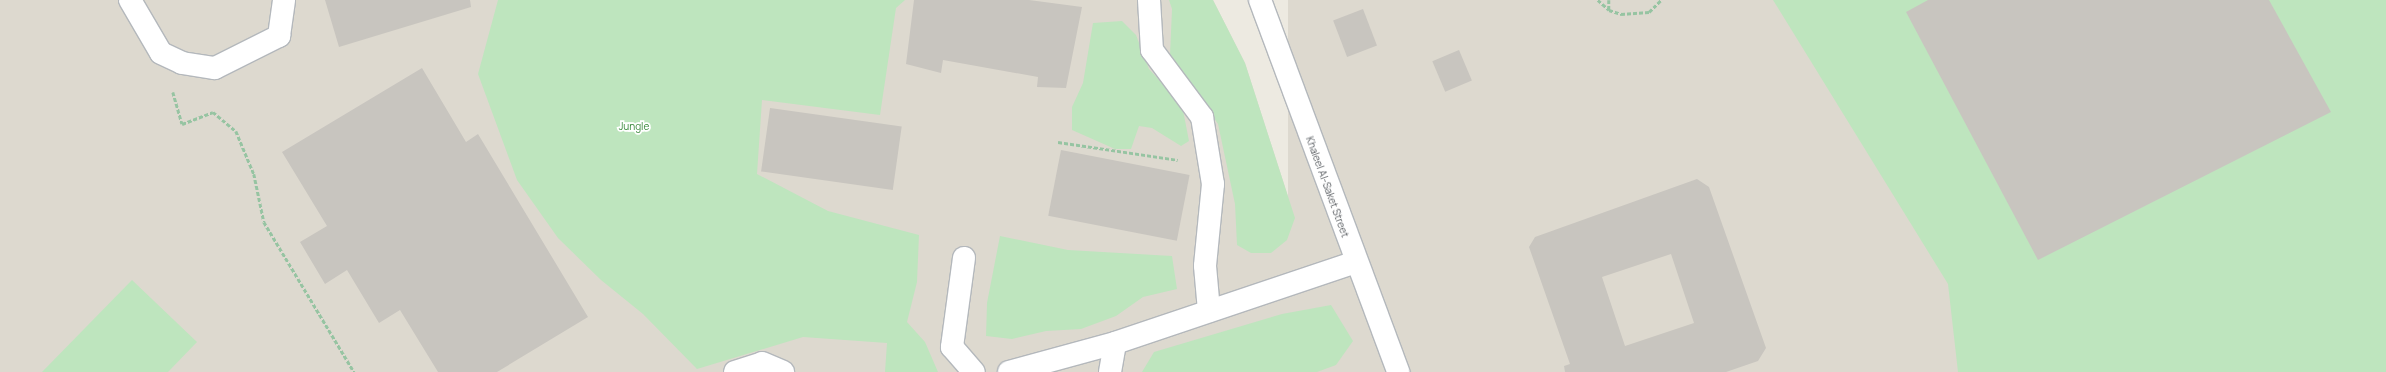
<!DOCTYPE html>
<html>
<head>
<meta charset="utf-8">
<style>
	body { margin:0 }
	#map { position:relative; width:2386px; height:372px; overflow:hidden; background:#edeae1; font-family:Manrope,sans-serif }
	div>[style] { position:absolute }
	.education>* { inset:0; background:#ddd9cf; transform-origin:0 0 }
	.green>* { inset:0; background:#bee5be }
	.building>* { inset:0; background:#c8c5bf; transform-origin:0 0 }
	.path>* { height:2.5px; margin-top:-1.25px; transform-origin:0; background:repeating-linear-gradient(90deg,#96c4a2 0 4px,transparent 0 6px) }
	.roads { filter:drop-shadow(1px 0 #b4b8bc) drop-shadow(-1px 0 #b4b8bc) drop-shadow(0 1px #b4b8bc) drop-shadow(0 -1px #b4b8bc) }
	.minor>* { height:22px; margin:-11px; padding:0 11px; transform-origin:11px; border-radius:11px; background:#fff }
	span { translate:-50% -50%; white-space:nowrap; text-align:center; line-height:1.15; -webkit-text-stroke:3.5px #fff; paint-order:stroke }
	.park-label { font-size:10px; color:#358637 }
	.street-label { font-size:10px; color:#5a5e62 }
</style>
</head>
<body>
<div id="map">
	<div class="education">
		<div style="clip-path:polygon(0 0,1213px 0,1245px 63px,1295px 218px,1353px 341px,1317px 372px,0 372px)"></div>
		<div style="left:1288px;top:0;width:1098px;height:398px"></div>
	</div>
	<div class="green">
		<div style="clip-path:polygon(498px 0,905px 0,896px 8px,880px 115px,762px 100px,757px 174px,828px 211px,919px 235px,917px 282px,907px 322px,925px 342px,938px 372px,885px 372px,887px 343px,803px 337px,697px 369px,643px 314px,601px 280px,558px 238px,517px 180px,478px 74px)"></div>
		<div style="clip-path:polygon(1169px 0,1213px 0,1245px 63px,1295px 218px,1287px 240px,1271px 253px,1251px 253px,1237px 245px,1235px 204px,1218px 124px,1170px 55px,1172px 9px)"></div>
		<div style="clip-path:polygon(1773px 0,2386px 0,2386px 372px,1958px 372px,1948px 284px)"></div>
		<div style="clip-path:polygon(1122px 21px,1136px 35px,1149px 69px,1182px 105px,1189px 141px,1181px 146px,1152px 128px,1139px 126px,1131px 149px,1115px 149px,1072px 130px,1072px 107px,1083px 83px,1093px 23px)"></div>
		<div style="clip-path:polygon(1000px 236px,1068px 250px,1172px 256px,1177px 289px,1143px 297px,1116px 316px,1081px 329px,1046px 331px,1012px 339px,986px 336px,987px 303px)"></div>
		<div style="clip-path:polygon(132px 280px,197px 342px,168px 372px,42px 372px)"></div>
		<div style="clip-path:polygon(1331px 305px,1353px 341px,1336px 365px,1317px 372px,1142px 372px,1154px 352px,1282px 314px)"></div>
	</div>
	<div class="building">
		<div style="clip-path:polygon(325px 0,470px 0,471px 7px,339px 47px)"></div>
		<div style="clip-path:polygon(914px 0,1029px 0,1082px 7px,1066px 88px,1037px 87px,1038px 77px,943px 60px,941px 73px,906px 64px)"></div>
		<div style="clip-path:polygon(1928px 0,2269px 0,2331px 112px,2038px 260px,1906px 12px)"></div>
		<div style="left:1363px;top:9px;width:39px;height:32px;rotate:69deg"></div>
		<div style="left:1459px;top:50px;width:33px;height:29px;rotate:67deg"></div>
		<div style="clip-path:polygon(422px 68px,466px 142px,478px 134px,588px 317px,497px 372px,438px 372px,400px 310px,379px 323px,347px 270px,325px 284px,300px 242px,327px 226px,282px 152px)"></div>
		<div style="left:770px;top:108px;width:133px;height:64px;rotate:8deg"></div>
		<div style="left:1061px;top:150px;width:131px;height:67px;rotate:11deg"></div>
		<div style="clip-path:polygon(evenodd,1697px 179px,1709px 187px,1766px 348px,1758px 361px,1726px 372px,1565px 372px,1564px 366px,1570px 364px,1529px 247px,1535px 237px,1697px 179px,1671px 254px,1694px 323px,1625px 346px,1602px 277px,1671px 254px)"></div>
	</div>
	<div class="path">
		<div style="left:1598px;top:0;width:15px;rotate:42deg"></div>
		<div style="left:1609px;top:10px;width:13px;rotate:18deg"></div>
		<div style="left:1621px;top:14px;width:28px;rotate:-4deg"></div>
		<div style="left:1649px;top:12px;width:17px;rotate:-45deg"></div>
		<div style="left:1609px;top:0;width:10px;rotate:90deg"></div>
		<div style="left:173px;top:92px;width:33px;rotate:74deg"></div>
		<div style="left:182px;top:124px;width:33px;rotate:-21deg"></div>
		<div style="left:213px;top:112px;width:30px;rotate:40deg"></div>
		<div style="left:236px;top:131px;width:47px;rotate:67.3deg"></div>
		<div style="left:254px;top:174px;width:49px;rotate:78.2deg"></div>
		<div style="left:264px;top:222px;width:175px;rotate:59deg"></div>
		<div style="left:1058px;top:142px;width:121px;rotate:8.5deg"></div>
	</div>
	<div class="roads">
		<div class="minor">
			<div style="left:130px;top:0;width:61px;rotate:59.7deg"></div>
			<div style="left:161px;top:53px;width:23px;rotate:25deg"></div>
			<div style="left:182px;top:63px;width:33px;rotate:9deg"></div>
			<div style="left:215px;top:68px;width:72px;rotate:-26.6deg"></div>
			<div style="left:279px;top:36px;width:36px;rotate:-82deg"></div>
			<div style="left:1149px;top:0;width:50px;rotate:86.6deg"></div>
			<div style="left:1152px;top:50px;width:84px;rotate:53.3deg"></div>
			<div style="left:1202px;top:117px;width:68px;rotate:80.7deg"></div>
			<div style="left:1213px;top:184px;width:82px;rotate:95.6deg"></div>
			<div style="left:1205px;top:266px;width:45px;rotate:84.9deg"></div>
			<div style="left:1260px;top:0;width:397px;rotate:69.6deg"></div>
			<div style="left:964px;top:258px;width:90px;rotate:97.7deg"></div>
			<div style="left:952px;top:347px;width:33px;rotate:49deg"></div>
			<div style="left:735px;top:372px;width:28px;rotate:-18deg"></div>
			<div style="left:762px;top:363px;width:23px;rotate:23deg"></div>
			<div style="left:1009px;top:372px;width:110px;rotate:-15.3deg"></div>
			<div style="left:1115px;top:343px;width:253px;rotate:-18.6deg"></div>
			<div style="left:1110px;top:372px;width:29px;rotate:-80deg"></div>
		</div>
	</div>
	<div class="park-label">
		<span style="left:634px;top:127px">Jungle</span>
	</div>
	<div class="street-label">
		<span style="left:1327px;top:187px;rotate:70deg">Khaleel Al-Saket Street</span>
	</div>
</div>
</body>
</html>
